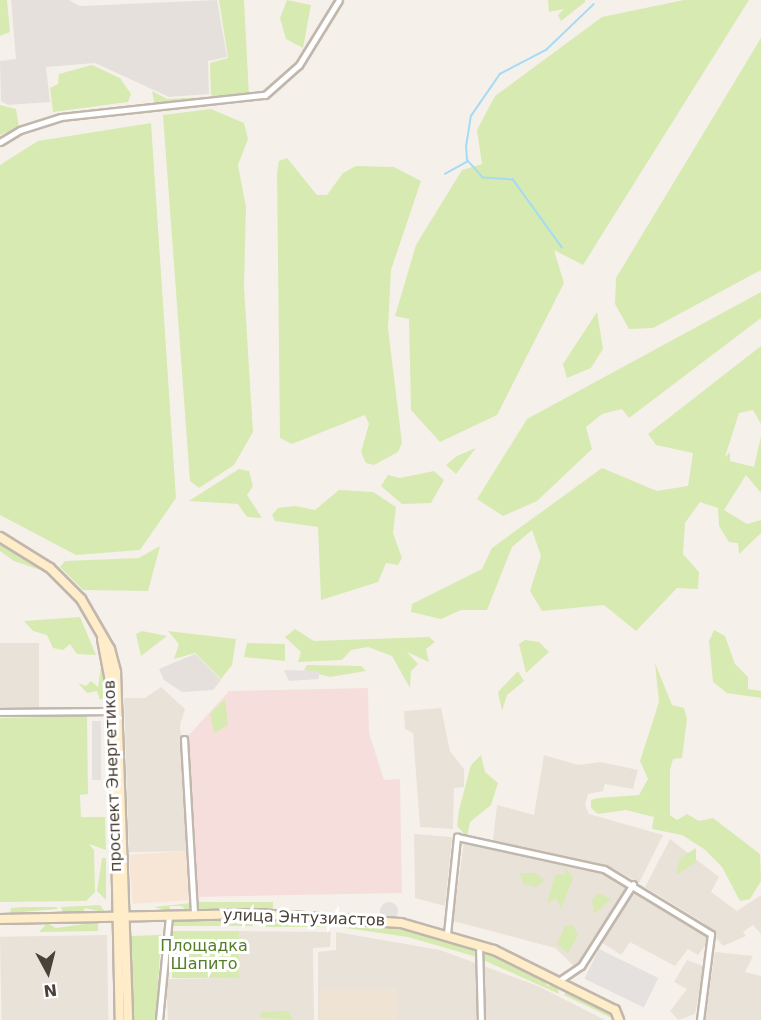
<!DOCTYPE html>
<html>
<head>
<meta charset="utf-8">
<style>
	body { margin:0 }
	#map { position:relative; width:761px; height:1020px; overflow:hidden; background:#f5f1ea; font-family:"DejaVu Sans",sans-serif }
	div>[style] { position:absolute }
	.residential>* { inset:0; background:#e9e2d8; transform-origin:0 0 }
	.commercial>* { inset:0; background:#f7e5d5; transform-origin:0 0 }
	.industrial>* { inset:0; background:#e5e0db }
	.education>* { inset:0; background:#efe4d4; transform-origin:0 0 }
	.medical>* { inset:0; background:#f6dedd }
	.green>* { inset:0; background:#d7eab2; transform-origin:0 0 }
	.parking>* { inset:0; background:#e4e1de; transform-origin:0 0 }
	.round { border-radius:50% }
	.stream>* { height:1.5px; margin:-0.75px; padding:0 0.75px; transform-origin:0.75px; border-radius:0.75px; background:#a5dbf3 }
	.roads { filter:drop-shadow(2px 0 #c1b7ac) drop-shadow(-2px 0 #c1b7ac) drop-shadow(0 2px #c1b7ac) drop-shadow(0 -2px #c1b7ac) }
	.street>* { height:5px; margin:-2.5px; padding:0 2.5px; transform-origin:2.5px; border-radius:2.5px; background:#fff }
	.secondary>* { height:8px; margin:-4px; padding:0 4px; transform-origin:4px; border-radius:4px; background:#ffedca }
	span { translate:-50% -50%; white-space:nowrap; text-align:center; line-height:1.15; -webkit-text-stroke:6px #fff; paint-order:stroke }
	.street-label { font-size:16px; color:#4a4138 }
	.park-label { font-size:16px; color:#527e28 }
	.north { position:absolute; left:18px; top:942px; width:60px; height:60px; -webkit-text-stroke:4px #fff; paint-order:stroke; rotate:173deg; font-size:16px; font-weight:700; line-height:24px; text-align:center; color:#4a4138 }
	.north::after { content:''; display:block; margin:auto; width:21px; height:27px; background:#4a4138; clip-path:polygon(50% 0,100% 100%,50% 72%,0 100%) }
</style>
</head>
<body>
<div id="map">
	<div class="residential">
		<div style="left:0;top:643px;width:39px;height:67px"></div>
		<div style="clip-path:polygon(161px 687px,185px 709px,180px 725px,187px 851px,129px 852px,124px 698px,145px 698px)"></div>
		<div style="clip-path:polygon(441px 708px,450px 751px,464px 769px,464px 787px,454px 788px,453px 829px,420px 827px,413px 733px,405px 729px,404px 711px)"></div>
		<div style="clip-path:polygon(544px 755px,578px 765px,601px 762px,638px 770px,633px 789px,605px 784px,603px 791px,588px 794px,585px 805px,589px 814px,663px 835px,639px 883px,613px 868px,493px 841px,497px 805px,534px 815px)"></div>
		<div style="clip-path:polygon(414px 834px,452px 837px,445px 906px,415px 898px)"></div>
		<div style="clip-path:polygon(670px 839px,719px 877px,711px 892px,737px 911px,761px 895px,761px 934px,753px 925px,743px 932px,746px 936px,723px 946px,704px 923px,645px 887px)"></div>
		<div style="clip-path:polygon(464px 841px,604px 872px,628px 886px,576px 968px,555px 948px,453px 921px)"></div>
		<div style="clip-path:polygon(636px 890px,707px 932px,710px 939px,698px 955px,688px 949px,675px 966px,630px 942px,621px 955px,601px 942px)"></div>
		<div style="clip-path:polygon(239px 931px,331px 932px,330px 947px,313px 948px,314px 1020px,168px 1020px,166px 979px,239px 978px)"></div>
		<div style="clip-path:polygon(336px 932px,440px 950px,538px 986px,605px 1020px,318px 1020px,318px 952px,336px 950px)"></div>
		<div style="left:107px;top:935px;width:85px;height:107px;rotate:89deg"></div>
		<div style="clip-path:polygon(715px 952px,753px 956px,745px 972px,761px 976px,761px 1020px,705px 1020px)"></div>
		<div style="clip-path:polygon(687px 960px,704px 966px,695px 1014px,678px 1020px,670px 1011px,687px 989px,674px 982px)"></div>
	</div>
	<div class="commercial">
		<div style="left:187px;top:851px;width:49px;height:58px;rotate:86deg"></div>
	</div>
	<div class="industrial">
		<div style="clip-path:polygon(11px 0,69px 0,80px 6px,217px 0,227px 57px,208px 61px,209px 94px,169px 97px,95px 63px,46px 67px,50px 102px,8px 105px,1px 101px,0 61px,16px 59px)"></div>
		<div style="clip-path:polygon(195px 654px,221px 680px,213px 690px,182px 692px,164px 680px,159px 669px)"></div>
	</div>
	<div class="education">
		<div style="left:397px;top:989px;width:31px;height:77px;rotate:90deg"></div>
	</div>
	<div class="medical">
		<div style="clip-path:polygon(368px 688px,369px 733px,384px 780px,400px 779px,402px 893px,196px 897px,188px 736px,229px 691px)"></div>
	</div>
	<div class="green">
		<div style="clip-path:polygon(0 0,7px 0,10px 32px,0 36px)"></div>
		<div style="clip-path:polygon(219px 0,244px 0,249px 96px,217px 102px,211px 94px,210px 63px,228px 58px)"></div>
		<div style="clip-path:polygon(287px 0,311px 5px,303px 48px,286px 39px,280px 18px)"></div>
		<div style="clip-path:polygon(548px 0,585px 0,585px 2px,561px 21px,558px 15px,564px 9px,549px 12px)"></div>
		<div style="clip-path:polygon(684px 0,749px 0,583px 265px,554px 250px,564px 283px,497px 415px,440px 442px,411px 410px,409px 319px,395px 316px,416px 245px,462px 170px,482px 164px,477px 130px,495px 96px,602px 17px)"></div>
		<div style="clip-path:polygon(761px 38px,761px 270px,653px 328px,629px 329px,615px 304px,616px 278px)"></div>
		<div style="clip-path:polygon(92px 65px,120px 78px,131px 94px,128px 102px,53px 112px,50px 88px,58px 84px,59px 74px)"></div>
		<div style="clip-path:polygon(152px 91px,167px 99px,211px 97px,211px 101px,155px 106px)"></div>
		<div style="clip-path:polygon(0 105px,16px 109px,19px 127px,0 135px)"></div>
		<div style="clip-path:polygon(211px 109px,244px 123px,248px 139px,238px 165px,246px 207px,244px 287px,253px 432px,234px 465px,199px 488px,190px 481px,163px 115px)"></div>
		<div style="clip-path:polygon(151px 123px,176px 498px,140px 550px,76px 555px,0 515px,0 165px,38px 141px)"></div>
		<div style="clip-path:polygon(287px 158px,317px 195px,327px 195px,343px 173px,356px 166px,394px 167px,421px 181px,391px 270px,388px 328px,402px 443px,398px 452px,374px 465px,366px 463px,361px 452px,369px 424px,365px 415px,292px 444px,280px 438px,277px 173px,279px 161px)"></div>
		<div style="clip-path:polygon(761px 292px,761px 318px,629px 418px,622px 409px,602px 414px,586px 427px,592px 449px,537px 501px,503px 516px,477px 499px,527px 419px)"></div>
		<div style="clip-path:polygon(597px 312px,603px 349px,591px 368px,567px 378px,563px 364px)"></div>
		<div style="clip-path:polygon(761px 346px,761px 424px,753px 410px,739px 413px,725px 457px,730px 452px,730px 461px,754px 467px,761px 436px,761px 493px,746px 475px,724px 510px,747px 524px,761px 520px,761px 533px,739px 554px,738px 543px,729px 542px,719px 526px,718px 508px,700px 502px,685px 523px,683px 554px,699px 572px,698px 589px,677px 588px,636px 631px,604px 605px,542px 611px,530px 591px,541px 556px,532px 530px,512px 547px,487px 610px,461px 610px,441px 619px,411px 612px,412px 604px,482px 569px,492px 548px,602px 468px,657px 491px,688px 486px,693px 453px,656px 445px,648px 434px)"></div>
		<div style="clip-path:polygon(476px 448px,456px 474px,446px 465px,457px 456px)"></div>
		<div style="clip-path:polygon(239px 469px,249px 471px,253px 486px,247px 495px,262px 518px,247px 517px,238px 504px,189px 501px)"></div>
		<div style="clip-path:polygon(434px 471px,444px 480px,431px 503px,402px 504px,381px 486px,388px 475px,400px 478px)"></div>
		<div style="clip-path:polygon(339px 490px,373px 492px,396px 507px,393px 533px,402px 558px,398px 565px,386px 563px,378px 582px,321px 600px,318px 527px,275px 521px,272px 515px,278px 508px,295px 506px,315px 510px)"></div>
		<div style="clip-path:polygon(0 542px,33px 562px,40px 570px,14px 561px,0 551px)"></div>
		<div style="clip-path:polygon(160px 546px,148px 591px,83px 590px,60px 567px,65px 561px,139px 558px)"></div>
		<div style="clip-path:polygon(80px 617px,96px 655px,77px 654px,70px 644px,63px 650px,53px 648px,47px 635px,33px 631px,24px 621px)"></div>
		<div style="clip-path:polygon(295px 629px,314px 641px,429px 637px,435px 642px,426px 649px,429px 662px,407px 652px,418px 664px,411px 671px,410px 688px,392px 656px,368px 647px,351px 650px,342px 660px,298px 662px,301px 652px,285px 637px)"></div>
		<div style="clip-path:polygon(714px 630px,725px 636px,735px 664px,748px 677px,748px 689px,761px 691px,761px 698px,727px 693px,713px 682px,709px 641px)"></div>
		<div style="clip-path:polygon(142px 631px,167px 636px,141px 656px,136px 634px)"></div>
		<div style="clip-path:polygon(168px 631px,236px 639px,232px 665px,221px 679px,195px 653px,174px 659px,179px 644px)"></div>
		<div style="clip-path:polygon(525px 640px,539px 642px,549px 652px,526px 673px,519px 644px)"></div>
		<div style="clip-path:polygon(247px 643px,285px 644px,285px 661px,244px 657px)"></div>
		<div style="clip-path:polygon(102px 659px,109px 695px,100px 700px,97px 691px,87px 693px,78px 683px,86px 686px,91px 681px,98px 687px)"></div>
		<div style="clip-path:polygon(655px 663px,672px 705px,684px 708px,687px 719px,682px 758px,673px 759px,670px 770px,670px 815px,677px 820px,687px 814px,699px 821px,713px 818px,760px 854px,761px 881px,750px 899px,740px 901px,722px 867px,704px 849px,682px 835px,652px 829px,654px 817px,626px 810px,598px 814px,591px 808px,591px 800px,598px 798px,639px 795px,648px 779px,640px 761px,659px 702px)"></div>
		<div style="clip-path:polygon(307px 665px,361px 666px,366px 671px,330px 677px,304px 670px)"></div>
		<div style="clip-path:polygon(518px 671px,524px 681px,507px 695px,502px 711px,498px 692px)"></div>
		<div style="clip-path:polygon(225px 699px,228px 725px,214px 733px,210px 714px)"></div>
		<div style="clip-path:polygon(87px 716px,88px 794px,80px 795px,81px 817px,105px 817px,106px 850px,89px 844px,94px 850px,95px 892px,86px 901px,0 902px,0 718px)"></div>
		<div style="clip-path:polygon(481px 755px,485px 772px,498px 783px,491px 805px,470px 822px,467px 837px,457px 826px,459px 810px,471px 765px)"></div>
		<div style="clip-path:polygon(696px 848px,696px 862px,676px 875px,680px 858px)"></div>
		<div style="clip-path:polygon(102px 858px,106px 858px,106px 900px,97px 891px)"></div>
		<div style="clip-path:polygon(564px 866px,573px 878px,561px 909px,556px 898px,547px 903px,555px 875px,566px 874px)"></div>
		<div style="clip-path:polygon(519px 873px,535px 873px,545px 880px,536px 887px,524px 884px)"></div>
		<div style="clip-path:polygon(598px 893px,611px 899px,594px 914px,592px 900px)"></div>
		<div style="clip-path:polygon(196px 902px,273px 902px,273px 909px,199px 911px)"></div>
		<div style="clip-path:polygon(191px 903px,188px 911px,181px 906px,170px 906px,170px 911px,154px 907px)"></div>
		<div style="clip-path:polygon(100px 905px,106px 913px,85px 908px,82px 914px,63px 913px,61px 907px)"></div>
		<div style="clip-path:polygon(22px 907px,57px 907px,57px 909px,10px 913px,11px 908px)"></div>
		<div style="left:253px;top:917px;width:9px;height:79px;rotate:90deg"></div>
		<div style="clip-path:polygon(259px 917px,330px 919px,329px 927px,259px 927px)"></div>
		<div style="clip-path:polygon(337px 920px,419px 931px,474px 947px,477px 957px,408px 937px,339px 927px)"></div>
		<div style="clip-path:polygon(98px 922px,98px 931px,39px 932px,47px 923px,56px 928px)"></div>
		<div style="clip-path:polygon(565px 926px,573px 925px,578px 935px,568px 953px,557px 944px)"></div>
		<div style="left:239px;top:931px;width:47px;height:67px;rotate:90deg"></div>
		<div style="clip-path:polygon(161px 935px,156px 1020px,130px 1020px,128px 936px)"></div>
		<div style="clip-path:polygon(482px 948px,535px 972px,548px 986px,557px 984px,559px 994px,481px 959px)"></div>
		<div style="clip-path:polygon(567px 990px,612px 1011px,616px 1020px,564px 995px)"></div>
		<div style="clip-path:polygon(288px 1011px,293px 1020px,259px 1017px,262px 1012px)"></div>
	</div>
	<div class="parking">
		<div style="clip-path:polygon(284px 670px,319px 671px,319px 679px,289px 681px)"></div>
		<div style="left:92px;top:721px;width:9px;height:59px"></div>
		<div class="round" style="left:380px;top:902px;width:18px;height:18px"></div>
		<div style="left:599px;top:949px;width:66px;height:33px;rotate:26deg"></div>
	</div>
	<div class="stream">
		<div style="left:445px;top:174px;width:26px;rotate:-29deg"></div>
		<div style="left:562px;top:248px;width:84px;rotate:-125.8deg"></div>
		<div style="left:513px;top:180px;width:30px;rotate:-176deg"></div>
		<div style="left:483px;top:178px;width:24px;rotate:-132deg"></div>
		<div style="left:467px;top:160px;width:13px;rotate:-94deg"></div>
		<div style="left:466px;top:147px;width:31px;rotate:-81deg"></div>
		<div style="left:471px;top:116px;width:51px;rotate:-55.4deg"></div>
		<div style="left:500px;top:74px;width:52px;rotate:-27.6deg"></div>
		<div style="left:546px;top:50px;width:66px;rotate:-43.8deg"></div>
	</div>
	<div class="roads">
		<div class="street">
			<div style="left:0;top:142px;width:23px;rotate:-31deg"></div>
			<div style="left:20px;top:130px;width:43px;rotate:-17.6deg"></div>
			<div style="left:61px;top:117px;width:205px;rotate:-6.2deg"></div>
			<div style="left:265px;top:95px;width:45px;rotate:-41.4deg"></div>
			<div style="left:299px;top:65px;width:76px;rotate:-58.4deg"></div>
			<div style="left:0;top:712px;width:113px;rotate:-0.5deg"></div>
			<div style="left:184px;top:739px;width:176px;rotate:86.7deg"></div>
			<div style="left:447px;top:934px;width:98px;rotate:-84.1deg"></div>
			<div style="left:457px;top:837px;width:150px;rotate:12.3deg"></div>
			<div style="left:604px;top:869px;width:125px;rotate:31.3deg"></div>
			<div style="left:711px;top:934px;width:87px;rotate:97.3deg"></div>
			<div style="left:479px;top:945px;width:75px;rotate:88.5deg"></div>
			<div style="left:560px;top:980px;width:25px;rotate:-34deg"></div>
			<div style="left:581px;top:966px;width:97px;rotate:-57.6deg"></div>
			<div style="left:159px;top:1020px;width:104px;rotate:-84.5deg"></div>
		</div>
		<div class="secondary">
			<div style="left:0;top:537px;width:59px;rotate:31.8deg"></div>
			<div style="left:50px;top:568px;width:44px;rotate:45deg"></div>
			<div style="left:81px;top:599px;width:58px;rotate:59.9deg"></div>
			<div style="left:110px;top:649px;width:24px;rotate:75deg"></div>
			<div style="left:116px;top:672px;width:348px;rotate:88deg"></div>
			<div style="left:102px;top:639px;width:59px;rotate:79.3deg"></div>
			<div style="left:113px;top:697px;width:323px;rotate:88.8deg"></div>
			<div style="left:0;top:919px;width:256px;rotate:-1.1deg"></div>
			<div style="left:256px;top:914px;width:145px;rotate:3.6deg"></div>
			<div style="left:401px;top:923px;width:97px;rotate:16.2deg"></div>
			<div style="left:494px;top:950px;width:135px;rotate:26.4deg"></div>
			<div style="left:615px;top:1010px;width:11px;rotate:68deg"></div>
		</div>
	</div>
	<div class="street-label">
		<span style="left:113px;top:776px;rotate:-92deg">проспект Энергетиков</span>
		<span style="left:304px;top:918px;rotate:2deg">улица Энтузиастов</span>
	</div>
	<div class="park-label">
		<span style="left:204px;top:955px">Площадка<br>Шапито</span>
	</div>
	<div class="north">N</div>
</div>
</body>
</html>
